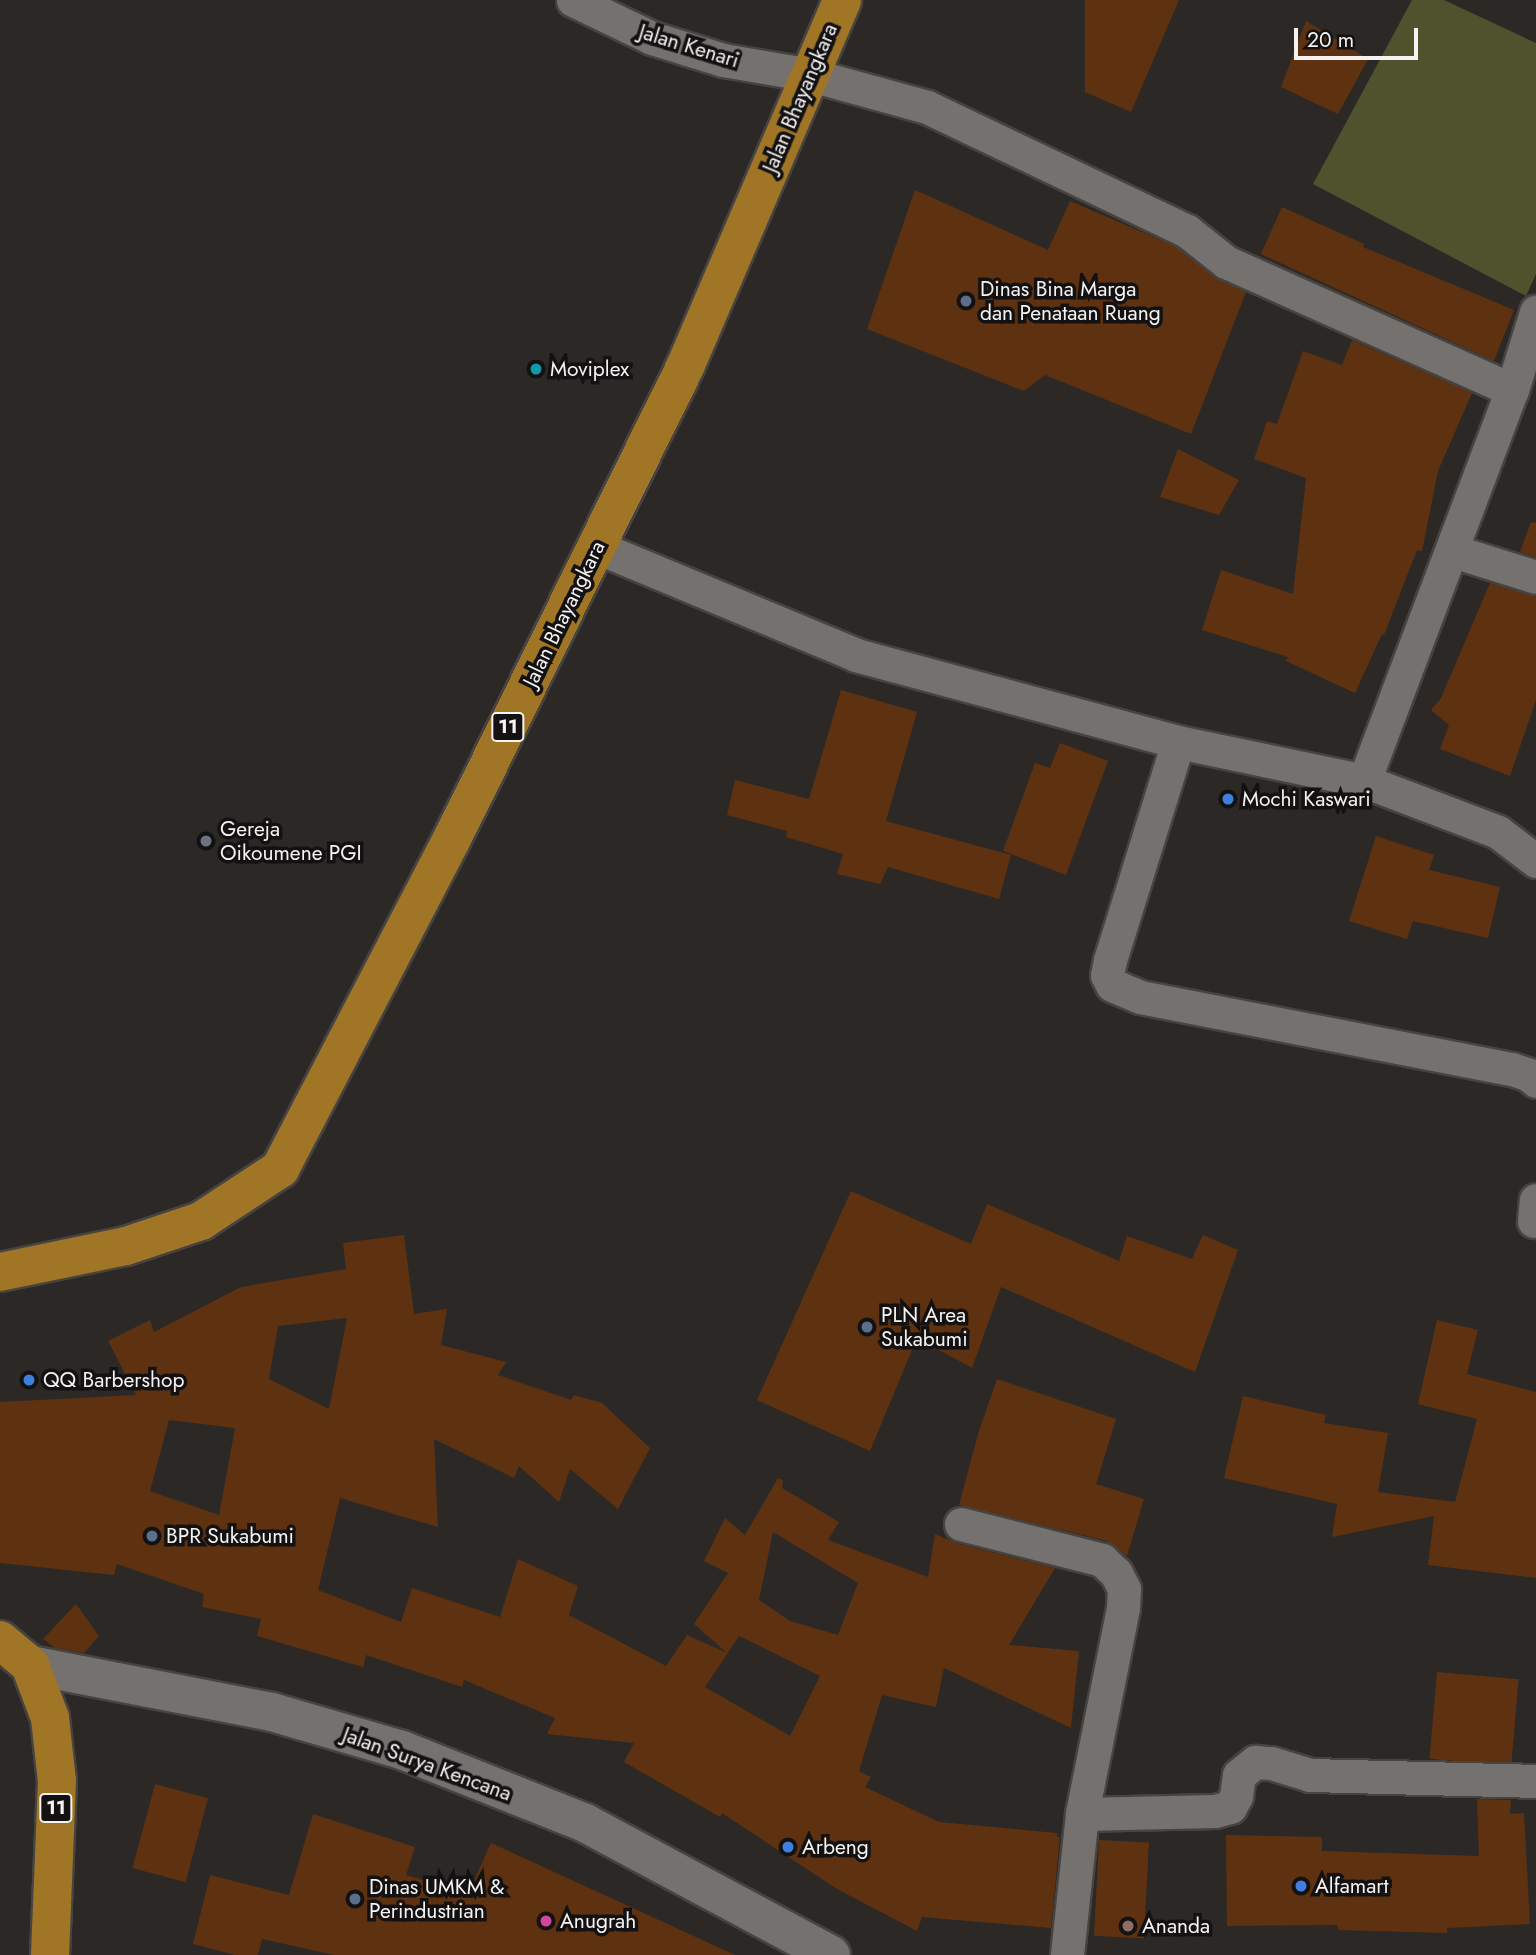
<!DOCTYPE html>
<html>
<head>
<meta charset="utf-8">
<style>
	body { margin:0 }
	#map { position:relative; width:1536px; height:1955px; overflow:hidden; background:#2c2826; font-family:Jost,sans-serif }
	div>[style] { position:absolute }
	.green>* { inset:0; background:#4e532e }
	.building>* { inset:0; background:#5e3211; transform-origin:0 0 }
	.roads { filter:drop-shadow(2px 0 #464341) drop-shadow(-2px 0 #464341) drop-shadow(0 2px #464341) drop-shadow(0 -2px #464341) }
	.minor>* { height:33px; margin:-16.5px; padding:0 16.5px; transform-origin:16.5px; border-radius:16.5px; background:#75716f }
	.tertiary>* { height:38px; margin:-19px; padding:0 19px; transform-origin:19px; border-radius:19px; background:#75716f }
	.trunk>* { height:38px; margin:-19px; padding:0 19px; transform-origin:19px; border-radius:19px; background:#a07626 }
	.dots>* { width:19px; height:19px; translate:-50% -50%; box-sizing:border-box; border:4px solid #131111; border-radius:50% }
	span { translate:-50% -50%; white-space:nowrap; text-align:center; line-height:1.15; -webkit-text-stroke:7px #131111; paint-order:stroke }
	.shield-label span { padding:2px 5px; background:#131111; border:2px solid; border-radius:5px; -webkit-text-stroke-width:0 }
	.shield-label { font-size:19px; color:#f5f3f2; font-weight:700 }
	.street-label { font-size:21px; color:#f5f3f2 }
	.poi-label { font-size:21px; color:#f5f3f2 }
	.left { translate:0 -50%; text-align:left }
	.scale { position:absolute; left:1294px; top:28px; width:124px; height:32px; box-sizing:border-box; border:4px solid #f5f3f2; border-top:0; padding-left:9px; font-size:21px; line-height:24px; white-space:nowrap; color:#f5f3f2; -webkit-text-stroke:5px #131111; paint-order:stroke }
</style>
</head>
<body>
<div id="map">
	<div class="green">
		<div style="clip-path:polygon(1412px 0,1444px 0,1536px 43px,1536px 274px,1526px 296px,1313px 184px)"></div>
	</div>
	<div class="building">
		<div style="clip-path:polygon(1085px 0,1179px 0,1131px 112px,1085px 92px)"></div>
		<div style="clip-path:polygon(1306px 21px,1368px 59px,1338px 114px,1281px 87px)"></div>
		<div style="clip-path:polygon(915px 190px,1048px 250px,1070px 201px,1177px 247px,1214px 277px,1246px 292px,1191px 434px,1045px 375px,1024px 391px,867px 329px)"></div>
		<div style="clip-path:polygon(1282px 207px,1364px 244px,1363px 247px,1514px 310px,1494px 361px,1261px 254px)"></div>
		<div style="clip-path:polygon(1352px 340px,1472px 393px,1438px 471px,1422px 551px,1417px 550px,1384px 635px,1382px 634px,1355px 693px,1286px 661px,1288px 657px,1202px 630px,1221px 570px,1293px 594px,1306px 478px,1254px 459px,1267px 421px,1277px 424px,1303px 351px,1342px 365px)"></div>
		<div style="clip-path:polygon(1178px 449px,1239px 480px,1219px 515px,1160px 497px)"></div>
		<div style="clip-path:polygon(1531px 522px,1536px 523px,1536px 557px,1520px 552px)"></div>
		<div style="clip-path:polygon(1490px 583px,1536px 596px,1536px 700px,1510px 776px,1440px 749px,1449px 725px,1431px 710px,1441px 698px)"></div>
		<div style="clip-path:polygon(841px 690px,917px 712px,886px 821px,1011px 855px,999px 899px,888px 867px,880px 884px,837px 874px,843px 854px,786px 837px,787px 831px,727px 815px,735px 780px,809px 799px)"></div>
		<div style="clip-path:polygon(1060px 743px,1108px 761px,1066px 875px,1003px 851px,1035px 763px,1050px 768px)"></div>
		<div style="clip-path:polygon(1376px 836px,1434px 855px,1429px 870px,1500px 887px,1488px 938px,1413px 921px,1407px 939px,1349px 921px)"></div>
		<div style="clip-path:polygon(851px 1191px,971px 1244px,987px 1204px,1119px 1261px,1127px 1236px,1192px 1259px,1203px 1235px,1238px 1250px,1195px 1372px,1001px 1287px,972px 1368px,917px 1338px,870px 1451px,757px 1400px)"></div>
		<div style="clip-path:polygon(evenodd,404px 1235px,414px 1314px,447px 1309px,441px 1345px,506px 1362px,498px 1375px,571px 1400px,574px 1395px,602px 1403px,650px 1448px,618px 1509px,570px 1469px,559px 1502px,519px 1466px,514px 1478px,434px 1439px,438px 1527px,340px 1498px,318px 1590px,401px 1622px,412px 1588px,500px 1617px,518px 1559px,578px 1586px,569px 1615px,666px 1666px,687px 1635px,727px 1653px,694px 1624px,728px 1573px,704px 1561px,725px 1518px,745px 1535px,778px 1478px,783px 1480px,782px 1488px,839px 1522px,828px 1540px,928px 1577px,935px 1534px,956px 1543px,1055px 1568px,1009px 1645px,1079px 1651px,1071px 1728px,944px 1668px,936px 1707px,882px 1695px,859px 1771px,871px 1777px,865px 1787px,939px 1822px,1057px 1833px,1057px 1837px,1060px 1837px,1051px 1928px,922px 1917px,917px 1931px,837px 1889px,722px 1813px,720px 1817px,624px 1762px,634px 1743px,547px 1734px,555px 1718px,464px 1680px,462px 1687px,366px 1655px,363px 1667px,257px 1636px,261px 1619px,202px 1607px,204px 1594px,117px 1564px,114px 1575px,0 1563px,0 1402px,136px 1395px,108px 1341px,150px 1320px,154px 1332px,241px 1287px,346px 1269px,343px 1243px,404px 1235px,347px 1318px,329px 1409px,269px 1379px,278px 1326px,347px 1318px,404px 1235px,169px 1420px,235px 1428px,219px 1515px,150px 1491px,169px 1420px,404px 1235px,773px 1532px,858px 1583px,838px 1635px,790px 1621px,759px 1600px,773px 1532px,404px 1235px,739px 1636px,820px 1676px,790px 1736px,705px 1687px,739px 1636px)"></div>
		<div style="clip-path:polygon(1437px 1320px,1478px 1330px,1467px 1374px,1536px 1392px,1536px 1578px,1428px 1565px,1434px 1516px,1332px 1537px,1337px 1504px,1224px 1478px,1243px 1396px,1326px 1415px,1324px 1423px,1388px 1433px,1378px 1492px,1455px 1502px,1477px 1419px,1418px 1404px)"></div>
		<div style="clip-path:polygon(997px 1379px,1116px 1419px,1096px 1484px,1144px 1499px,1127px 1556px,1107px 1541px,959px 1505px,978px 1434px)"></div>
		<div style="clip-path:polygon(76px 1604px,99px 1636px,84px 1653px,55px 1648px,43px 1639px)"></div>
		<div style="left:1437px;top:1672px;width:82px;height:87px;rotate:5deg"></div>
		<div style="left:155px;top:1784px;width:55px;height:87px;rotate:15deg"></div>
		<div style="clip-path:polygon(1477px 1799px,1511px 1800px,1510px 1814px,1524px 1813px,1530px 1924px,1447px 1928px,1447px 1933px,1338px 1930px,1338px 1925px,1227px 1926px,1226px 1835px,1322px 1837px,1322px 1851px,1479px 1856px)"></div>
		<div style="clip-path:polygon(313px 1814px,415px 1847px,406px 1875px,468px 1894px,491px 1843px,735px 1955px,334px 1955px,262px 1939px,258px 1955px,235px 1955px,193px 1944px,210px 1875px,289px 1895px)"></div>
		<div style="left:1099px;top:1840px;width:50px;height:96px;rotate:3deg"></div>
	</div>
	<div class="roads">
		<div class="minor">
			<div style="left:573px;top:0;width:88px;rotate:25.7deg"></div>
			<div style="left:652px;top:38px;width:74px;rotate:17.2deg"></div>
			<div style="left:723px;top:60px;width:89px;rotate:9.7deg"></div>
			<div style="left:811px;top:75px;width:120px;rotate:15.4deg"></div>
			<div style="left:927px;top:107px;width:288px;rotate:25.5deg"></div>
			<div style="left:1187px;top:231px;width:50px;rotate:38.5deg"></div>
			<div style="left:1226px;top:262px;width:313px;rotate:24.1deg"></div>
			<div style="left:597px;top:547px;width:281px;rotate:22.6deg"></div>
			<div style="left:856px;top:655px;width:334px;rotate:15.1deg"></div>
			<div style="left:1178px;top:742px;width:190px;rotate:11.8deg"></div>
			<div style="left:1364px;top:781px;width:418px;rotate:-69.3deg"></div>
			<div style="left:1512px;top:390px;width:82px;rotate:-72.9deg"></div>
			<div style="left:1453px;top:551px;width:87px;rotate:17.4deg"></div>
			<div style="left:1178px;top:742px;width:228px;rotate:107.3deg"></div>
			<div style="left:1110px;top:960px;width:15px;rotate:101deg"></div>
			<div style="left:1107px;top:975px;width:11px;rotate:63deg"></div>
			<div style="left:1112px;top:985px;width:30px;rotate:23deg"></div>
			<div style="left:1140px;top:997px;width:379px;rotate:11deg"></div>
			<div style="left:1512px;top:1069px;width:18px;rotate:19deg"></div>
			<div style="left:1529px;top:1075px;width:9px;rotate:41deg"></div>
			<div style="left:1364px;top:781px;width:143px;rotate:20.8deg"></div>
			<div style="left:1498px;top:832px;width:48px;rotate:37.3deg"></div>
			<div style="left:1534px;top:1221px;width:21px;rotate:-85deg"></div>
			<div style="left:961px;top:1524px;width:146px;rotate:14.3deg"></div>
			<div style="left:1102px;top:1560px;width:19px;rotate:43deg"></div>
			<div style="left:1116px;top:1573px;width:18px;rotate:63deg"></div>
			<div style="left:1124px;top:1589px;width:19px;rotate:93deg"></div>
			<div style="left:1123px;top:1608px;width:210px;rotate:101.3deg"></div>
			<div style="left:1082px;top:1814px;width:142px;rotate:96.1deg"></div>
			<div style="left:1082px;top:1814px;width:133px;rotate:-1.3deg"></div>
			<div style="left:1215px;top:1811px;width:16px;rotate:-15deg"></div>
			<div style="left:1230px;top:1807px;width:13px;rotate:-61deg"></div>
			<div style="left:1236px;top:1796px;width:21px;rotate:-82deg"></div>
			<div style="left:1239px;top:1775px;width:21px;rotate:-39deg"></div>
			<div style="left:1255px;top:1762px;width:16px;rotate:4deg"></div>
			<div style="left:1271px;top:1763px;width:41px;rotate:17.1deg"></div>
			<div style="left:1310px;top:1775px;width:226px;rotate:1.5deg"></div>
		</div>
		<div class="tertiary">
			<div style="left:30px;top:1665px;width:247px;rotate:11deg"></div>
			<div style="left:272px;top:1712px;width:135px;rotate:16.3deg"></div>
			<div style="left:402px;top:1750px;width:197px;rotate:21.7deg"></div>
			<div style="left:585px;top:1823px;width:279px;rotate:28.2deg"></div>
		</div>
		<div class="trunk">
			<div style="left:0;top:1272px;width:129px;rotate:-11.7deg"></div>
			<div style="left:126px;top:1246px;width:79px;rotate:-18.4deg"></div>
			<div style="left:201px;top:1221px;width:95px;rotate:-33.4deg"></div>
			<div style="left:280px;top:1169px;width:372px;rotate:-62.5deg"></div>
			<div style="left:452px;top:839px;width:526px;rotate:-63.73deg"></div>
			<div style="left:685px;top:367px;width:399px;rotate:-66.8deg"></div>
			<div style="left:0;top:1640px;width:39px;rotate:40deg"></div>
			<div style="left:30px;top:1665px;width:57px;rotate:69.3deg"></div>
			<div style="left:50px;top:1718px;width:63px;rotate:83.7deg"></div>
			<div style="left:57px;top:1781px;width:174px;rotate:92.3deg"></div>
		</div>
	</div>
	<div class="dots">
		<div style="left:966px;top:301px;background:#5c6f8a"></div>
		<div style="left:536px;top:369px;background:#0f9aa8"></div>
		<div style="left:1228px;top:799px;background:#3f7fe0"></div>
		<div style="left:206px;top:841px;background:#6b7280"></div>
		<div style="left:867px;top:1327px;background:#5c6f8a"></div>
		<div style="left:29px;top:1380px;background:#3f7fe0"></div>
		<div style="left:152px;top:1536px;background:#5c6f8a"></div>
		<div style="left:788px;top:1847px;background:#3f7fe0"></div>
		<div style="left:1301px;top:1886px;background:#3f7fe0"></div>
		<div style="left:355px;top:1899px;background:#5c6f8a"></div>
		<div style="left:546px;top:1921px;background:#d1479c"></div>
		<div style="left:1128px;top:1926px;background:#8d6e63"></div>
	</div>
	<div class="shield-label">
		<span style="left:508px;top:727px">11</span>
		<span style="left:56px;top:1808px">11</span>
	</div>
	<div class="street-label">
		<span style="left:689px;top:46px;rotate:17deg">Jalan Kenari</span>
		<span style="left:800px;top:98px;rotate:-67deg">Jalan Bhayangkara</span>
		<span style="left:564px;top:614px;rotate:-64deg">Jalan Bhayangkara</span>
		<span style="left:427px;top:1764px;rotate:20deg">Jalan Surya Kencana</span>
	</div>
	<div class="poi-label">
		<span class="left" style="left:980px;top:301px">Dinas Bina Marga<br>dan Penataan Ruang</span>
		<span class="left" style="left:550px;top:369px">Moviplex</span>
		<span class="left" style="left:1242px;top:799px">Mochi Kaswari</span>
		<span class="left" style="left:220px;top:841px">Gereja<br>Oikoumene PGI</span>
		<span class="left" style="left:881px;top:1327px">PLN Area<br>Sukabumi</span>
		<span class="left" style="left:43px;top:1380px">QQ Barbershop</span>
		<span class="left" style="left:166px;top:1536px">BPR Sukabumi</span>
		<span class="left" style="left:802px;top:1847px">Arbeng</span>
		<span class="left" style="left:1315px;top:1886px">Alfamart</span>
		<span class="left" style="left:369px;top:1899px">Dinas UMKM &amp;<br>Perindustrian</span>
		<span class="left" style="left:560px;top:1921px">Anugrah</span>
		<span class="left" style="left:1142px;top:1926px">Ananda</span>
	</div>
	<div class="scale">20 m</div>
</div>
</body>
</html>
